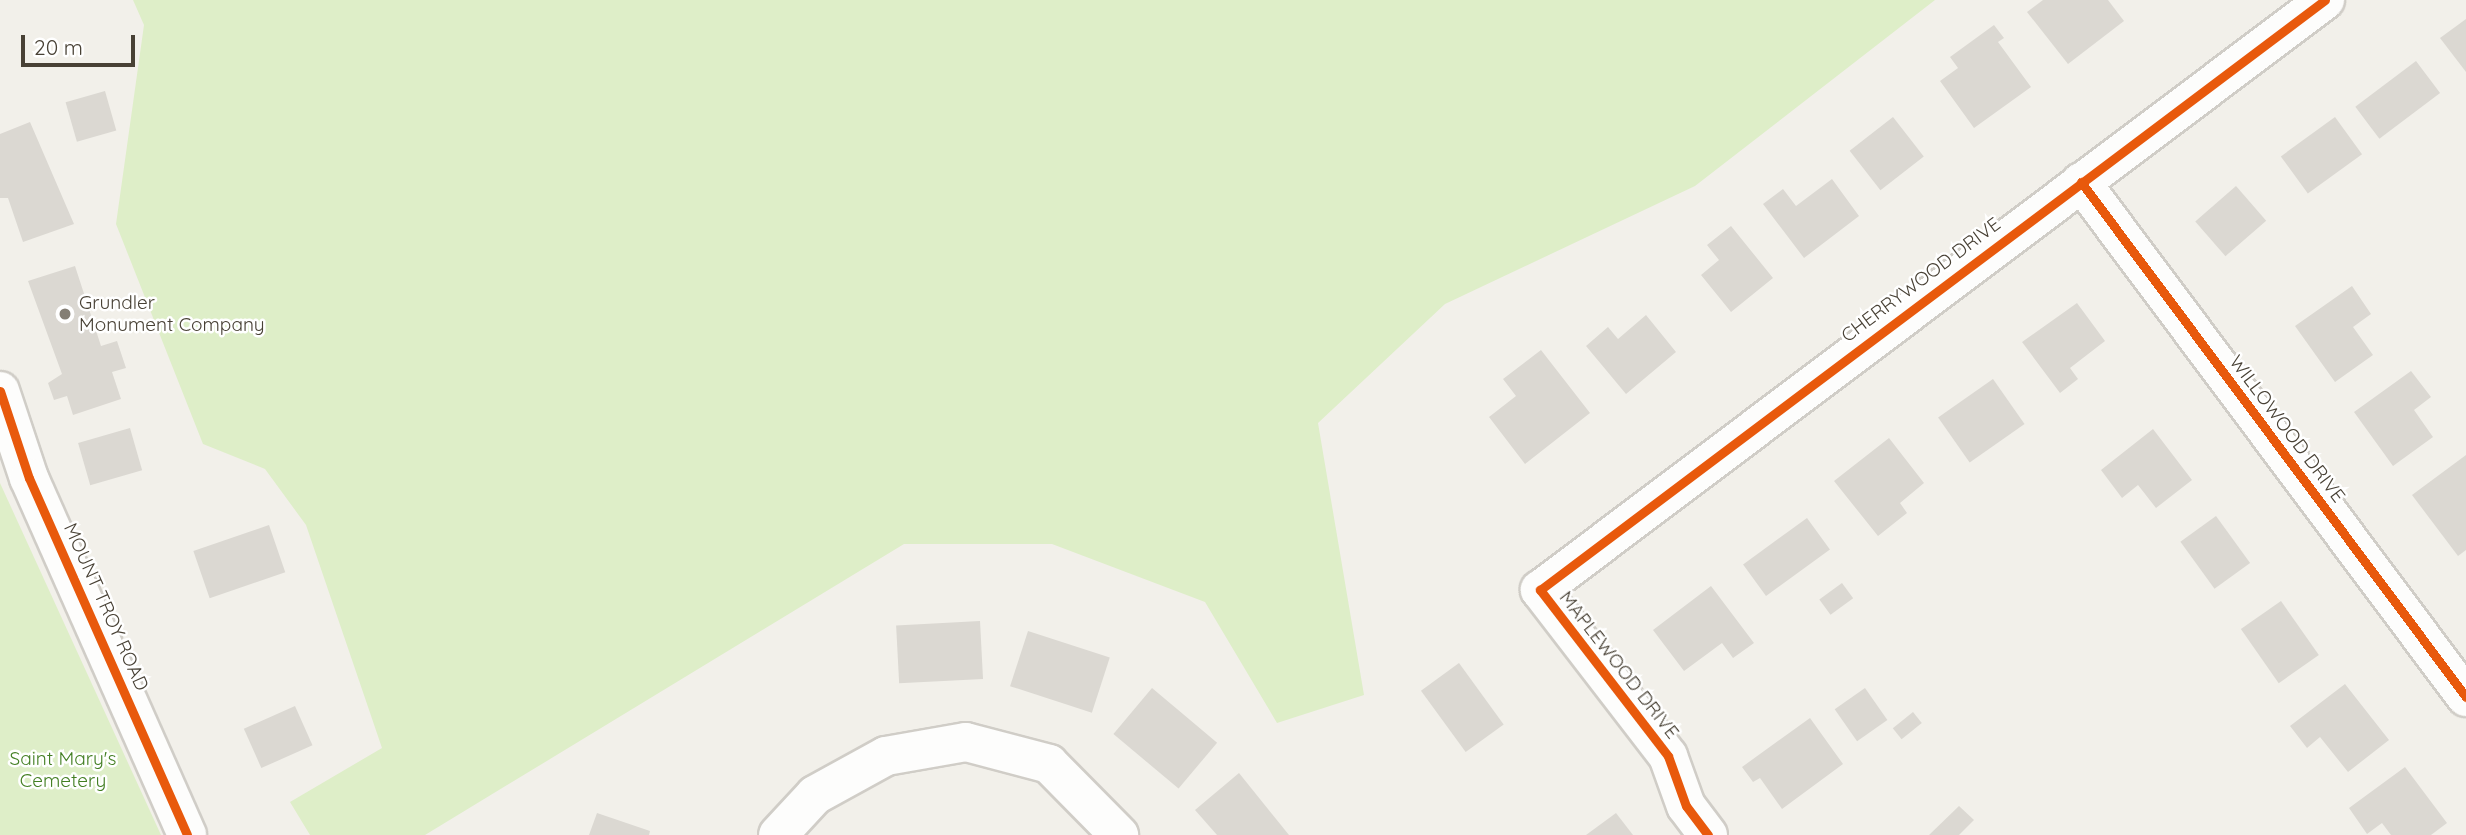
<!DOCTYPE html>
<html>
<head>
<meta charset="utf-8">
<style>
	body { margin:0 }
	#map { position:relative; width:2466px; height:835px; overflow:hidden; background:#f2f0ea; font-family:Quicksand,sans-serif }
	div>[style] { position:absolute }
	.green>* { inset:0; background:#deeec8 }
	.building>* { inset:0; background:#dbd8d2; transform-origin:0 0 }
	.roads { filter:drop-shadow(2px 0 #d0cdc7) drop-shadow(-2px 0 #d0cdc7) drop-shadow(0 2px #d0cdc7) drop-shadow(0 -2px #d0cdc7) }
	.minor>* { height:38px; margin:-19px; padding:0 19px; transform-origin:19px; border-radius:19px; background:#fdfdfc }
	.cycleway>* { height:9px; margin:-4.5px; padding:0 4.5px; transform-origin:4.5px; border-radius:4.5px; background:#e8590c }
	.dots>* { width:19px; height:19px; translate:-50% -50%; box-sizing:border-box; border:4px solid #fff; border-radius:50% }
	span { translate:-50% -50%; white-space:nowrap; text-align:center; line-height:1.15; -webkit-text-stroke:5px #fff; paint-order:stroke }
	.street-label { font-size:19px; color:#484135 }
	.poi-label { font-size:19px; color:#484135 }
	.left { translate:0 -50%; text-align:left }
	.park-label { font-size:19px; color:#437f23 }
	.scale { position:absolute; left:21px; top:35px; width:114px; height:32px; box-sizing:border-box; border:4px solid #484135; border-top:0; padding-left:9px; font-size:21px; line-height:24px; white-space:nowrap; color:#484135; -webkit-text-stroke:5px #fff; paint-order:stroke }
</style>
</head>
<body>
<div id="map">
	<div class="green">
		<div style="clip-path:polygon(133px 0,1935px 0,1695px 186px,1445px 304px,1318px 423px,1364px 695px,1277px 723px,1205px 602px,1052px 544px,904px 544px,425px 835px,310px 835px,290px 802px,382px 748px,306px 525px,265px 469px,203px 444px,116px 224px,144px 25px)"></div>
		<div style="clip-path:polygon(0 483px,161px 835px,0 835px)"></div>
	</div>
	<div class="building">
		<div style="clip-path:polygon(2043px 0,2108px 0,2124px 21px,2068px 64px,2027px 12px)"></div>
		<div style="clip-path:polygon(2466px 19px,2466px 72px,2440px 38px)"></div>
		<div style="clip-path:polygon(1994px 25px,2004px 38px,1998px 42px,2031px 87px,1974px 128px,1940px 81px,1958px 68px,1950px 57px)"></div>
		<div style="left:2416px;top:61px;width:40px;height:76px;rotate:53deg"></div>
		<div style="left:105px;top:91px;width:41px;height:41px;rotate:74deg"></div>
		<div style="left:1893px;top:117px;width:50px;height:55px;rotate:52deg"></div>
		<div style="left:2335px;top:117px;width:46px;height:67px;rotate:54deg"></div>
		<div style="clip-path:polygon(30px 122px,74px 224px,23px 242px,8px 198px,0 198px,0 134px)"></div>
		<div style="clip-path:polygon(1832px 179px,1859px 216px,1804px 258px,1763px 204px,1783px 189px,1796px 206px)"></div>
		<div style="left:2236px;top:186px;width:46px;height:54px;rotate:49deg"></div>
		<div style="clip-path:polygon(1731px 226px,1773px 278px,1731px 312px,1701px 275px,1719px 260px,1707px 245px)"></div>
		<div style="clip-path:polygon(75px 266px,101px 346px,117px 341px,126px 368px,112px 372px,121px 399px,73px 415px,67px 396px,54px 400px,48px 383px,62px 374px,28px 281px)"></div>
		<div style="clip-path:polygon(2352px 286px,2371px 314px,2353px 327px,2373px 355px,2335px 382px,2295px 326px)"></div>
		<div style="clip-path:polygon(2077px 303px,2105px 341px,2070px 368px,2078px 379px,2060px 393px,2022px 342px)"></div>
		<div style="clip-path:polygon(1646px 315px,1676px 352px,1626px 394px,1586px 346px,1608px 327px,1618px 339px)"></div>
		<div style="clip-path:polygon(1541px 350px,1590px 413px,1525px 464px,1489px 417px,1516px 396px,1503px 379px)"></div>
		<div style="clip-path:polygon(2411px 371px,2431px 397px,2414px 410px,2433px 437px,2393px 466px,2354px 412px)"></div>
		<div style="left:1993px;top:379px;width:55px;height:67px;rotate:55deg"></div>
		<div style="left:130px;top:428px;width:44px;height:54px;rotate:74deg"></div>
		<div style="clip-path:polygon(2153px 429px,2192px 480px,2156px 508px,2138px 485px,2122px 498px,2101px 470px)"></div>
		<div style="clip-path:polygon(1889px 438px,1924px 483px,1900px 503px,1907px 513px,1878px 536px,1834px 481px)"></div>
		<div style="clip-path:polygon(2466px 455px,2466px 550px,2458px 556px,2412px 495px)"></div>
		<div style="left:2216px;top:516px;width:58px;height:44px;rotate:54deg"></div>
		<div style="left:1807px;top:518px;width:39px;height:79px;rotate:54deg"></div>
		<div style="left:269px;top:525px;width:50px;height:80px;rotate:71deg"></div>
		<div style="left:1842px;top:583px;width:19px;height:28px;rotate:54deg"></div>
		<div style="clip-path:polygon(1711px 586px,1754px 643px,1733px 658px,1722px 643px,1684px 671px,1653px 630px)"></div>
		<div style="left:2281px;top:601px;width:66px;height:49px;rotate:55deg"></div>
		<div style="left:980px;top:621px;width:58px;height:84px;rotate:87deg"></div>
		<div style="left:1028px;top:631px;width:86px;height:58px;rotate:18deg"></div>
		<div style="left:1459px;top:663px;width:76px;height:47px;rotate:54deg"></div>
		<div style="clip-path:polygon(2345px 684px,2389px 740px,2348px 772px,2320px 737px,2307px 748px,2290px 726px)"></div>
		<div style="left:1152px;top:688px;width:85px;height:60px;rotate:40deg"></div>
		<div style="left:1865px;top:688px;width:39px;height:37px;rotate:55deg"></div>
		<div style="left:295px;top:706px;width:43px;height:56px;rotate:66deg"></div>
		<div style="left:1913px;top:712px;width:14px;height:26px;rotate:51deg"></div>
		<div style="clip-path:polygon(1810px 718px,1843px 764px,1782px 809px,1760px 778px,1753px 782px,1742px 767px)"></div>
		<div style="clip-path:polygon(2405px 767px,2447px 823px,2431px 835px,2391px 835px,2382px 823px,2367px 834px,2349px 808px)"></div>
		<div style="clip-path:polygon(1239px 773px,1289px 835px,1217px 835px,1195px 810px)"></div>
		<div style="clip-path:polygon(1959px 806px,1974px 820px,1959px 835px,1929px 835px)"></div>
		<div style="clip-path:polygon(597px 813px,650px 831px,649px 835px,589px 835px)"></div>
		<div style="clip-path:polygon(1616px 813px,1633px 835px,1586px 835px)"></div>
	</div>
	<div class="roads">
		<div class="minor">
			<div style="left:2081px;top:182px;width:643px;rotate:53.22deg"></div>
			<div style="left:0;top:391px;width:92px;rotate:71.6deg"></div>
			<div style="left:29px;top:478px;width:390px;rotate:66.1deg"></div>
			<div style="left:778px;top:835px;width:54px;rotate:-47.2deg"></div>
			<div style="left:815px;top:795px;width:81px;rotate:-28.8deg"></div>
			<div style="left:886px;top:756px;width:81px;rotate:-9.9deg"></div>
			<div style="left:966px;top:742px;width:86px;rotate:14.8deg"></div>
			<div style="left:1049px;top:764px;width:100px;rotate:45.4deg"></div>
			<div style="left:1708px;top:835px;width:36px;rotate:-127deg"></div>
			<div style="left:1686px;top:806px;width:53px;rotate:-109.8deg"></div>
			<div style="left:1668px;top:756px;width:210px;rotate:-127.6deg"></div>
			<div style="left:1540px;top:590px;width:982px;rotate:-36.93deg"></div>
		</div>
	</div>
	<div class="cycleway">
		<div style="left:2081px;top:182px;width:643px;rotate:53.22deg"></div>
		<div style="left:0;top:391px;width:92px;rotate:71.6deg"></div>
		<div style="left:29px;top:478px;width:390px;rotate:66.1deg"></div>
		<div style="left:1708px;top:835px;width:36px;rotate:-127deg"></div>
		<div style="left:1686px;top:806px;width:53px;rotate:-109.8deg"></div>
		<div style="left:1668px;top:756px;width:210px;rotate:-127.6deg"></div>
		<div style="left:1540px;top:590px;width:982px;rotate:-36.93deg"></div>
	</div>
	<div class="dots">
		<div style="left:65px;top:314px;background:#847e74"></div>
	</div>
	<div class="street-label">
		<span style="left:1921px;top:280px;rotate:-37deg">CHERRYWOOD DRIVE</span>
		<span style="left:2287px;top:429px;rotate:53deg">WILLOWOOD DRIVE</span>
		<span style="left:106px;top:607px;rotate:66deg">MOUNT TROY ROAD</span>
		<span style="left:1619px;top:665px;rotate:52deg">MAPLEWOOD DRIVE</span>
	</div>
	<div class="poi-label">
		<span class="left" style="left:79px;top:314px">Grundler<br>Monument Company</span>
	</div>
	<div class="park-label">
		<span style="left:63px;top:770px">Saint Mary's<br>Cemetery</span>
	</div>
	<div class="scale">20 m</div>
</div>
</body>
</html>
